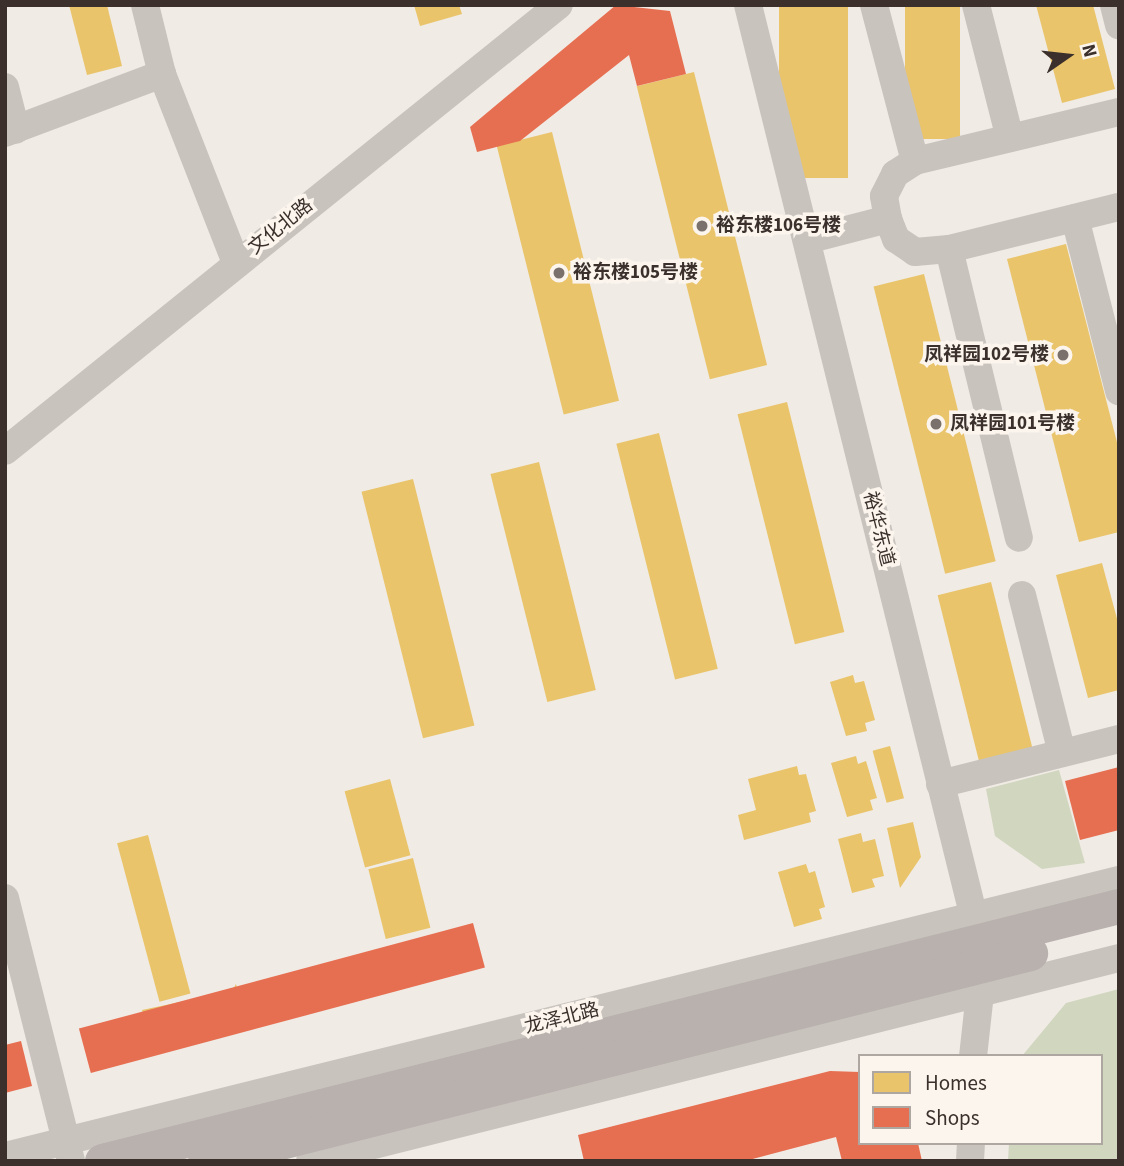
<!DOCTYPE html>
<html>
<head>
<meta charset="utf-8">
<style>
	body { margin:0 }
	#map { position:relative; width:1124px; height:1166px; overflow:hidden; background:#f0ebe5; font-family:"Source Sans 3","Noto Sans SC",sans-serif }
	div>[style] { position:absolute }
	.green>* { inset:0; background:#d1d6bf }
	.homes>* { inset:0; background:#e9c46a; transform-origin:0 0 }
	.shops>* { inset:0; background:#e76f51; transform-origin:0 0 }
	.minor>* { height:28px; margin:-14px; padding:0 14px; transform-origin:14px; border-radius:14px; background:#c9c3be }
	.major>* { height:35px; margin:-17.5px; padding:0 17.5px; transform-origin:17.5px; border-radius:17.5px; background:#b8b1ad }
	.dots>* { width:19px; height:19px; translate:-50% -50%; box-sizing:border-box; border:4px solid #fbf5ee; border-radius:50% }
	span { translate:-50% -50%; white-space:nowrap; text-align:center; line-height:1.15; -webkit-text-stroke:7px #fbf5ee; paint-order:stroke }
	.poi-label { font-size:19px; color:#3b302b; font-weight:700 }
	.left { translate:0 -50%; text-align:left }
	.right { translate:-100% -50%; text-align:right }
	.street-label { font-size:19px; color:#3b302b }
	.frame { position:absolute; inset:0; border:7px solid #3b302b; pointer-events:none }
	.legend { position:absolute; left:858px; top:1054px; width:245px; height:91px; box-sizing:border-box; background:#fbf5ee; border:2px solid #aea6a0; margin:0; padding:9px 12px; list-style:none; font-size:21px; color:#3b302b }
	.legend li { display:flex; align-items:center; gap:14px; height:35px }
	.legend b { width:35px; border:2px solid #aea6a0 }
	.north { position:absolute; left:1033px; top:21px; width:70px; height:70px; -webkit-text-stroke:5px #fbf5ee; paint-order:stroke; rotate:76deg; font-size:19px; font-weight:700; line-height:28px; text-align:center; color:#3b302b }
	.north::after { content:''; display:block; margin:auto; width:24px; height:32px; background:#3b302b; clip-path:polygon(50% 0,100% 100%,50% 72%,0 100%) }
</style>
</head>
<body>
<div id="map">
	<div class="green">
		<div style="clip-path:polygon(1059px 770px,1085px 863px,1042px 869px,995px 836px,986px 789px)"></div>
		<div style="clip-path:polygon(1119px 989px,1119px 1161px,1008px 1161px,1009px 1143px,1101px 1143px,1101px 1056px,1022px 1056px,1066px 1003px)"></div>
	</div>
	<div class="homes">
		<div style="clip-path:polygon(69px 5px,107px 5px,122px 66px,87px 75px)"></div>
		<div style="clip-path:polygon(414px 5px,459px 5px,462px 14px,420px 26px)"></div>
		<div style="left:779px;top:5px;width:69px;height:173px"></div>
		<div style="left:905px;top:5px;width:55px;height:134px"></div>
		<div style="clip-path:polygon(1036px 5px,1093px 5px,1115px 89px,1062px 103px)"></div>
		<div style="left:694px;top:72px;width:302px;height:59px;rotate:76deg"></div>
		<div style="left:552px;top:132px;width:277px;height:57px;rotate:76deg"></div>
		<div style="clip-path:polygon(1066px 244px,1119px 450px,1119px 532px,1079px 542px,1007px 259px)"></div>
		<div style="left:924px;top:274px;width:296px;height:52px;rotate:76deg"></div>
		<div style="left:787px;top:402px;width:237px;height:51px;rotate:76deg"></div>
		<div style="left:659px;top:433px;width:243px;height:44px;rotate:76deg"></div>
		<div style="left:539px;top:462px;width:235px;height:50px;rotate:76deg"></div>
		<div style="left:413px;top:479px;width:254px;height:53px;rotate:76deg"></div>
		<div style="clip-path:polygon(1102px 563px,1119px 626px,1119px 690px,1088px 698px,1056px 575px)"></div>
		<div style="left:991px;top:582px;width:176px;height:55px;rotate:76deg"></div>
		<div style="clip-path:polygon(853px 675px,855px 683px,864px 681px,875px 720px,865px 723px,867px 731px,846px 736px,830px 682px)"></div>
		<div style="left:890px;top:746px;width:54px;height:18px;rotate:75deg"></div>
		<div style="clip-path:polygon(856px 756px,858px 764px,866px 761px,877px 798px,870px 800px,873px 810px,847px 817px,831px 763px)"></div>
		<div style="clip-path:polygon(797px 766px,799px 775px,806px 774px,816px 811px,809px 813px,811px 822px,744px 840px,738px 815px,756px 810px,748px 779px)"></div>
		<div style="left:390px;top:779px;width:79px;height:47px;rotate:75deg"></div>
		<div style="clip-path:polygon(913px 822px,921px 857px,900px 888px,887px 828px)"></div>
		<div style="clip-path:polygon(861px 833px,863px 842px,875px 839px,884px 876px,872px 879px,875px 887px,852px 893px,838px 839px)"></div>
		<div style="left:148px;top:835px;width:164px;height:32px;rotate:75deg"></div>
		<div style="left:413px;top:858px;width:72px;height:46px;rotate:76deg"></div>
		<div style="clip-path:polygon(806px 864px,809px 873px,815px 871px,825px 907px,819px 909px,822px 919px,794px 927px,778px 872px)"></div>
		<div style="clip-path:polygon(468px 925px,478px 966px,384px 991px,374px 951px,464px 931px)"></div>
		<div style="clip-path:polygon(236px 984px,247px 1026px,153px 1050px,142px 1010px,232px 991px)"></div>
		<div style="clip-path:polygon(5px 1045px,15px 1078px,5px 1080px)"></div>
		<div style="clip-path:polygon(692px 1147px,695px 1161px,656px 1161px,655px 1157px)"></div>
	</div>
	<div class="shops">
		<div style="clip-path:polygon(616px 5px,670px 11px,686px 74px,637px 86px,629px 55px,520px 141px,477px 152px,470px 127px)"></div>
		<div style="clip-path:polygon(1119px 767px,1119px 830px,1080px 840px,1065px 781px)"></div>
		<div style="left:473px;top:923px;width:46px;height:408px;rotate:75deg"></div>
		<div style="clip-path:polygon(21px 1041px,32px 1086px,5px 1093px,5px 1045px)"></div>
		<div style="clip-path:polygon(830px 1071px,860px 1072px,860px 1143px,918px 1143px,922px 1161px,842px 1161px,836px 1137px,745px 1161px,584px 1161px,578px 1135px)"></div>
	</div>
	<div class="minor">
		<div style="left:145px;top:5px;width:71px;rotate:76.2deg"></div>
		<div style="left:162px;top:74px;width:203px;rotate:68.6deg"></div>
		<div style="left:748px;top:5px;width:965px;rotate:76.09deg"></div>
		<div style="left:980px;top:942px;width:24px;rotate:83deg"></div>
		<div style="left:983px;top:966px;width:91px;rotate:96.3deg"></div>
		<div style="left:874px;top:5px;width:161px;rotate:75.3deg"></div>
		<div style="left:976px;top:5px;width:137px;rotate:75.7deg"></div>
		<div style="left:1114px;top:5px;width:21px;rotate:76deg"></div>
		<div style="left:5px;top:87px;width:44px;rotate:75.7deg"></div>
		<div style="left:5px;top:133px;width:168px;rotate:-20.6deg"></div>
		<div style="left:1075px;top:218px;width:179px;rotate:75.7deg"></div>
		<div style="left:888px;top:219px;width:23px;rotate:-100deg"></div>
		<div style="left:884px;top:196px;width:25px;rotate:-63deg"></div>
		<div style="left:895px;top:174px;width:24px;rotate:-33deg"></div>
		<div style="left:915px;top:161px;width:210px;rotate:-13.5deg"></div>
		<div style="left:807px;top:240px;width:84px;rotate:-14.5deg"></div>
		<div style="left:888px;top:219px;width:22px;rotate:68deg"></div>
		<div style="left:896px;top:239px;width:23px;rotate:34deg"></div>
		<div style="left:915px;top:252px;width:34px;rotate:-5deg"></div>
		<div style="left:949px;top:249px;width:175px;rotate:-13.9deg"></div>
		<div style="left:949px;top:249px;width:297px;rotate:76.4deg"></div>
		<div style="left:5px;top:451px;width:711px;rotate:-38.84deg"></div>
		<div style="left:1022px;top:595px;width:163px;rotate:75.8deg"></div>
		<div style="left:940px;top:784px;width:185px;rotate:-14.1deg"></div>
		<div style="left:5px;top:898px;width:271px;rotate:75.9deg"></div>
		<div style="left:5px;top:1156px;width:1148px;rotate:-13.92deg"></div>
		<div style="left:310px;top:1161px;width:834px;rotate:-14.09deg"></div>
		<div style="left:970px;top:1161px;width:18px;rotate:-87deg"></div>
	</div>
	<div class="major">
		<div style="left:102px;top:1161px;width:1048px;rotate:-14.08deg"></div>
		<div style="left:205px;top:1161px;width:851px;rotate:-14.15deg"></div>
	</div>
	<div class="dots">
		<div style="left:702px;top:226px;background:#7a716c"></div>
		<div style="left:559px;top:273px;background:#7a716c"></div>
		<div style="left:1063px;top:355px;background:#7a716c"></div>
		<div style="left:936px;top:424px;background:#7a716c"></div>
	</div>
	<div class="poi-label">
		<span class="left" style="left:716px;top:226px">裕东楼106号楼</span>
		<span class="left" style="left:573px;top:273px">裕东楼105号楼</span>
		<span class="right" style="left:1049px;top:355px">凤祥园102号楼</span>
		<span class="left" style="left:950px;top:424px">凤祥园101号楼</span>
	</div>
	<div class="street-label">
		<span style="left:281px;top:227px;rotate:-39deg">文化北路</span>
		<span style="left:878px;top:529px;rotate:76deg">裕华东道</span>
		<span style="left:562px;top:1019px;rotate:-14deg">龙泽北路</span>
	</div>
	<div class="frame"></div>
	<ul class="legend">
	<li><b style="height:19px;background:#e9c46a"></b>Homes</li>
	<li><b style="height:19px;background:#e76f51"></b>Shops</li>
	</ul>
	<div class="north">N</div>
</div>
</body>
</html>
